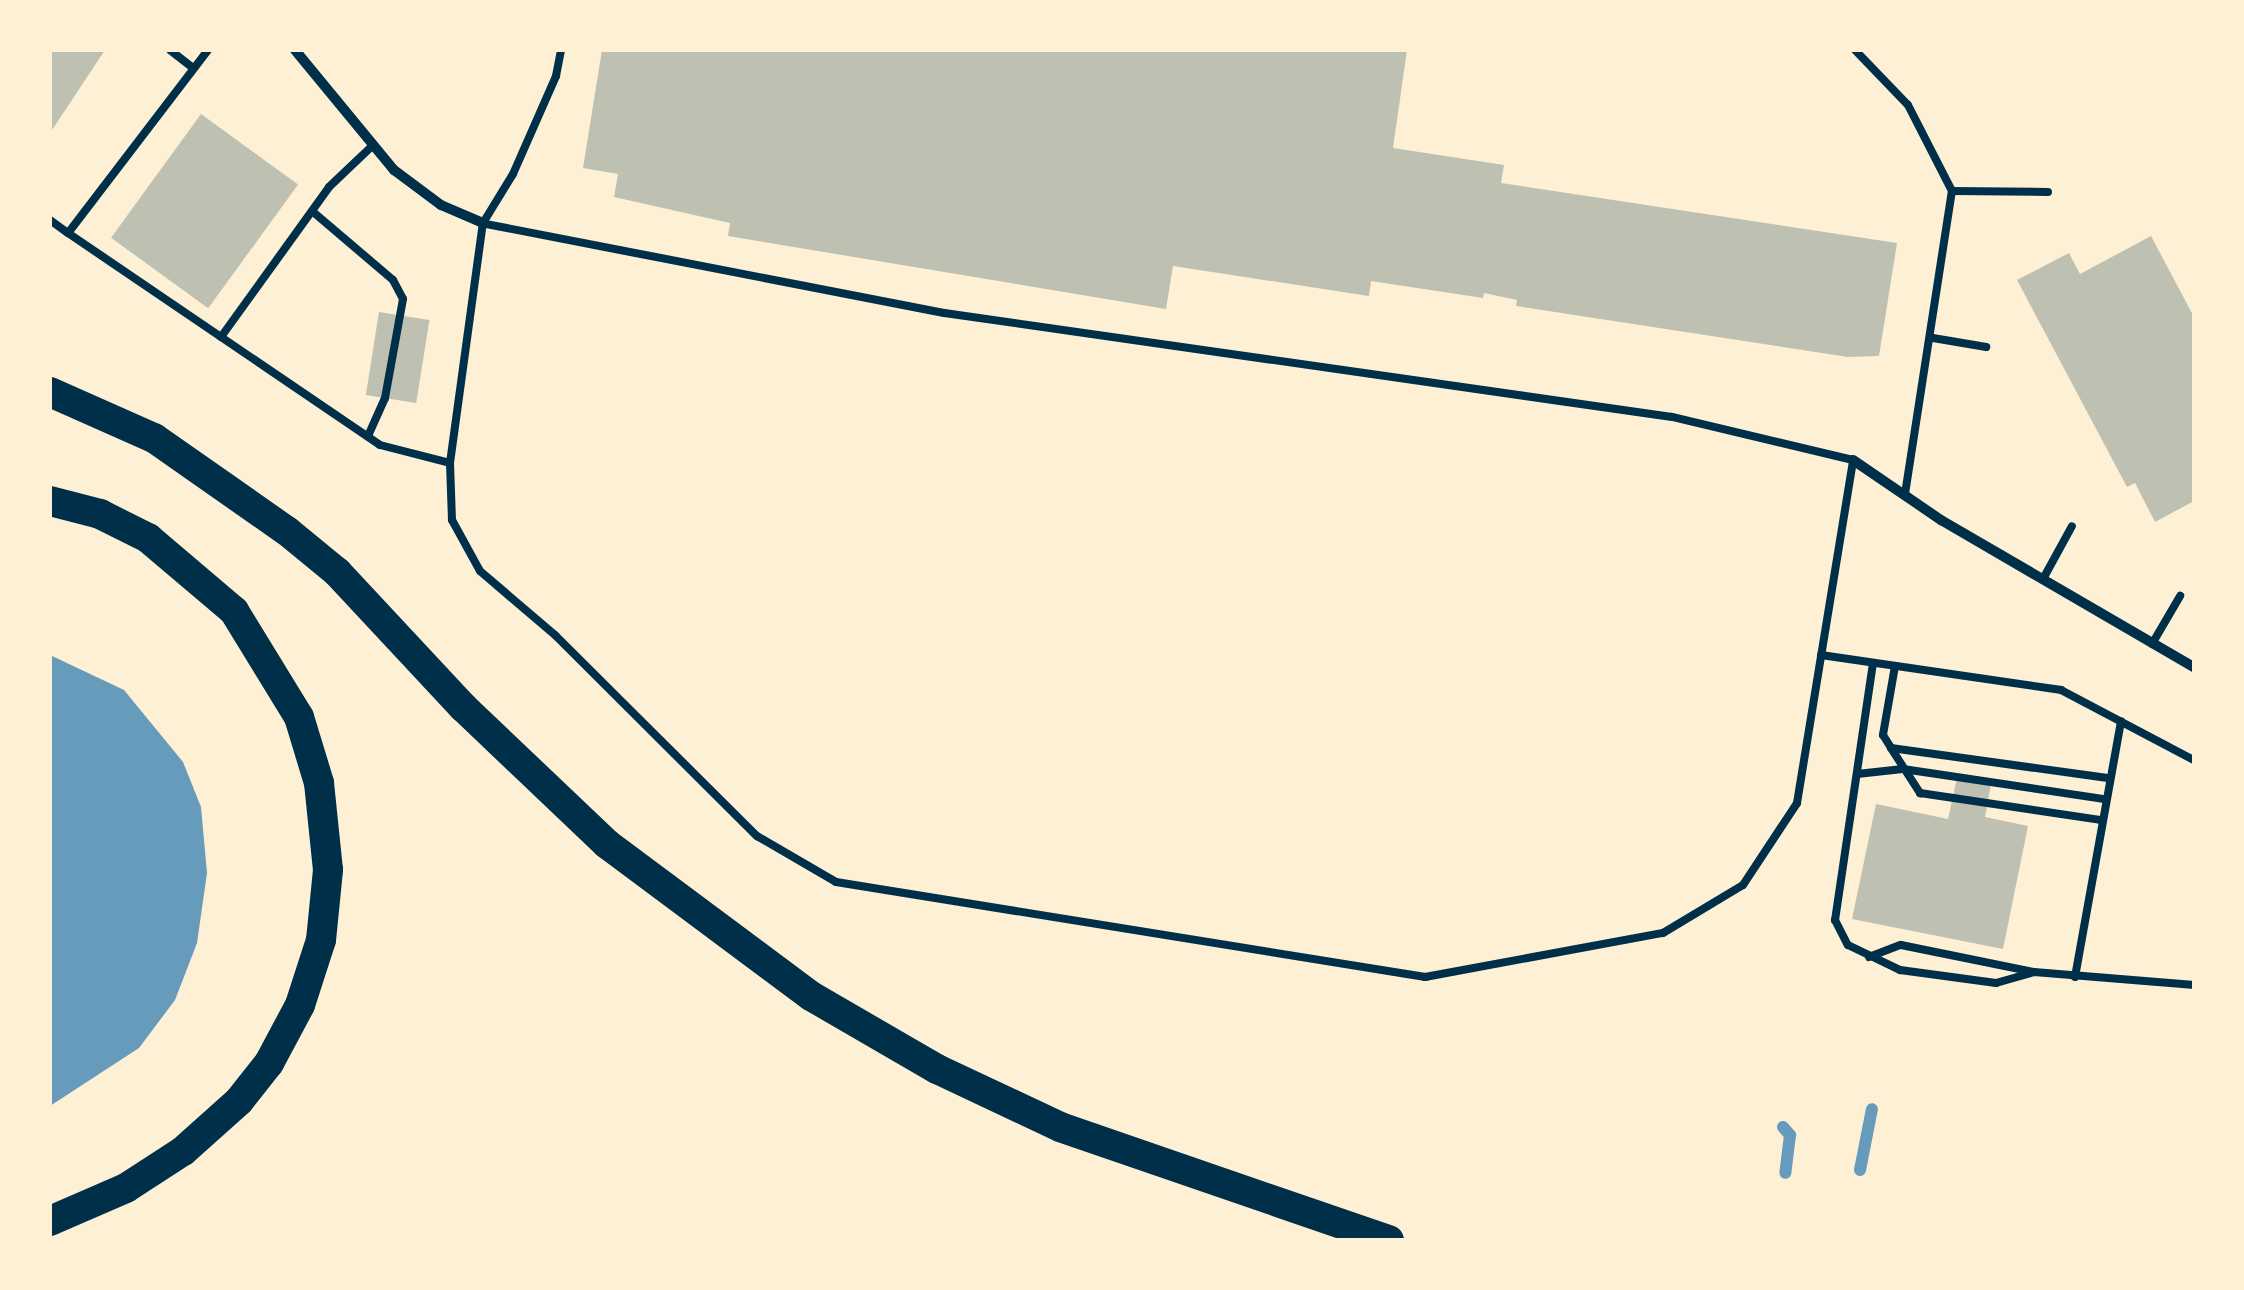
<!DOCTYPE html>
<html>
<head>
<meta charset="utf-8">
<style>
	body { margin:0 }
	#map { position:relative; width:2244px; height:1290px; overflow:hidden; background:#fdf0d5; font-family:"Noto Sans",sans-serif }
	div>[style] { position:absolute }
	.water>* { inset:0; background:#669bbc }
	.stream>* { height:12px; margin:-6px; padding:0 6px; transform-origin:6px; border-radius:6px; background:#669bbc }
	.building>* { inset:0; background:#bec0b2; transform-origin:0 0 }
	.service>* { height:8px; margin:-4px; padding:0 4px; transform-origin:4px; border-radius:4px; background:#003049 }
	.minor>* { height:10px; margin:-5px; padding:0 5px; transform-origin:5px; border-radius:5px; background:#003049 }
	.motorway>* { height:30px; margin:-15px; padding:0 15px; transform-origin:15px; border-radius:15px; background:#003049 }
	span { translate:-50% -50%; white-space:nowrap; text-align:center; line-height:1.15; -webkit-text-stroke:8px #fdf0d5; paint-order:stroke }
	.frame { position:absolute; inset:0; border:52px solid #fdf0d5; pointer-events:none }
</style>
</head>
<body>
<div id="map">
	<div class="water">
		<div style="clip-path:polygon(50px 655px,124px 690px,183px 762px,201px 807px,207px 873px,197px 943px,175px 1000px,139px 1048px,50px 1106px)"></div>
	</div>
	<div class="stream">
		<div style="left:1783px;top:1127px;width:11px;rotate:49deg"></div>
		<div style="left:1790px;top:1135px;width:38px;rotate:97deg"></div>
		<div style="left:1860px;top:1170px;width:62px;rotate:-78.9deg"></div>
	</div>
	<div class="building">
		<div style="clip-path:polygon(50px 50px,105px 50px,50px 133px)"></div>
		<div style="clip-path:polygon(602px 50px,1407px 50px,1393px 148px,1504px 165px,1501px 183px,1897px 243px,1879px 356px,1848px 357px,1516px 306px,1517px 300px,1484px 293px,1483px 298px,1371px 281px,1369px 296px,1173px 266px,1166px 309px,728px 236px,730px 223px,614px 197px,618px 174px,583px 168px)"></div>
		<div style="left:201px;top:114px;width:120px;height:153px;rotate:36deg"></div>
		<div style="clip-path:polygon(2151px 236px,2194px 317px,2194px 501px,2155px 522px,2135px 483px,2127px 487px,2017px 280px,2069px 253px,2080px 274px)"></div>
		<div style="left:379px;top:312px;width:51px;height:84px;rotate:9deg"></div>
		<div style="clip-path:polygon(1957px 778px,1991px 784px,1985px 817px,2028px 826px,2003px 949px,1852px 919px,1876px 804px,1948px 819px)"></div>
	</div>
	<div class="service">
		<div style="left:170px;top:50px;width:28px;rotate:38deg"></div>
		<div style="left:208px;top:50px;width:230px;rotate:127.4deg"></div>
		<div style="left:68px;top:233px;width:377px;rotate:34.2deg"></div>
		<div style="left:380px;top:445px;width:72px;rotate:14.4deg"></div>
		<div style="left:450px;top:463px;width:242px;rotate:-82.2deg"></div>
		<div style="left:483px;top:223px;width:57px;rotate:-58.5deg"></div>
		<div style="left:513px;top:174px;width:107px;rotate:-66.3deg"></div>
		<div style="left:556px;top:76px;width:26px;rotate:-79deg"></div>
		<div style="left:1855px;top:50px;width:76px;rotate:46.1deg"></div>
		<div style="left:1908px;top:105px;width:97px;rotate:62.9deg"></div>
		<div style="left:312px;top:211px;width:106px;rotate:40.4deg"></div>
		<div style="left:393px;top:280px;width:21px;rotate:62deg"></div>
		<div style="left:403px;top:299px;width:101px;rotate:100.3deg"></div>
		<div style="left:385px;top:398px;width:42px;rotate:114.1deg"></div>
		<div style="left:50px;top:220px;width:22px;rotate:36deg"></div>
		<div style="left:221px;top:337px;width:185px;rotate:-54.2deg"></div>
		<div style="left:329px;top:187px;width:59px;rotate:-43.6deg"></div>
		<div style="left:1933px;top:338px;width:54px;rotate:9.6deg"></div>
		<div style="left:450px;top:463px;width:57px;rotate:88deg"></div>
		<div style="left:452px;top:520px;width:58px;rotate:61.2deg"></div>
		<div style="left:480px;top:571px;width:99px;rotate:40.5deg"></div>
		<div style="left:555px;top:635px;width:285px;rotate:44.9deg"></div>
		<div style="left:757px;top:836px;width:91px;rotate:30.2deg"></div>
		<div style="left:836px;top:882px;width:597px;rotate:9.16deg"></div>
		<div style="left:1425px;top:977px;width:242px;rotate:-10.5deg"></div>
		<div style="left:1663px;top:933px;width:93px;rotate:-31deg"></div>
		<div style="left:1743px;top:885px;width:98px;rotate:-56.6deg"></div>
		<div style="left:1797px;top:803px;width:348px;rotate:-80.7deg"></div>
		<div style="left:1853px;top:460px;width:186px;rotate:-166.6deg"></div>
		<div style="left:1672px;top:417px;width:735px;rotate:-171.87deg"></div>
		<div style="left:944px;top:313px;width:470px;rotate:-169deg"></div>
		<div style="left:1905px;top:494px;width:307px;rotate:-81.2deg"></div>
		<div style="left:1952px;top:191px;width:96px;rotate:0.6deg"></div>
		<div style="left:2043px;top:579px;width:60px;rotate:-61.3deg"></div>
		<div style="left:2152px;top:644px;width:56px;rotate:-59.7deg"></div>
		<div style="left:1821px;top:655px;width:243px;rotate:8.3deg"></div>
		<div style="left:2061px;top:690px;width:150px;rotate:27.8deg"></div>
		<div style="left:1873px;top:663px;width:260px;rotate:98.4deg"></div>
		<div style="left:1835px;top:920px;width:28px;rotate:63deg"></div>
		<div style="left:1848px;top:945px;width:58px;rotate:25.7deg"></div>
		<div style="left:1900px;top:970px;width:97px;rotate:7.7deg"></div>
		<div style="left:1996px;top:983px;width:40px;rotate:-16deg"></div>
		<div style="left:1895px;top:666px;width:70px;rotate:99.9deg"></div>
		<div style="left:1883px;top:735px;width:15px;rotate:58deg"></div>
		<div style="left:1891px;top:748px;width:217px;rotate:7.9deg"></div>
		<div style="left:1891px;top:748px;width:54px;rotate:57.2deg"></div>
		<div style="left:1920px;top:793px;width:182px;rotate:8.5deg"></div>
		<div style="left:1857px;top:774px;width:46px;rotate:-6.2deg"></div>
		<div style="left:1903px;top:769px;width:202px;rotate:8.5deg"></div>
		<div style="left:1869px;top:957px;width:34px;rotate:-21deg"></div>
		<div style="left:1901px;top:945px;width:136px;rotate:11.5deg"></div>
		<div style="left:2034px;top:972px;width:161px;rotate:4.6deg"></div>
		<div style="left:2075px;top:977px;width:260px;rotate:-79.8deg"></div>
	</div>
	<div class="minor">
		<div style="left:295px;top:50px;width:156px;rotate:50.5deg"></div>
		<div style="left:394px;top:170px;width:59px;rotate:36.7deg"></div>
		<div style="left:441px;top:205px;width:46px;rotate:23.2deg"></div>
		<div style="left:1853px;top:460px;width:107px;rotate:34.3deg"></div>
		<div style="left:1941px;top:520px;width:293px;rotate:30.2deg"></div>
	</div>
	<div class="motorway">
		<div style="left:50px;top:392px;width:114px;rotate:23.9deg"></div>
		<div style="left:154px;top:438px;width:162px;rotate:35deg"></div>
		<div style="left:287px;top:531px;width:65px;rotate:39.4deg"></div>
		<div style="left:337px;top:572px;width:185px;rotate:47deg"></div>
		<div style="left:463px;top:707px;width:199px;rotate:43.6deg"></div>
		<div style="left:607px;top:844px;width:254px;rotate:36.7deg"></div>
		<div style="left:811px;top:996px;width:146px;rotate:30.1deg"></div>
		<div style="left:937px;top:1069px;width:136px;rotate:25.2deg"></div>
		<div style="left:1060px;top:1127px;width:348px;rotate:19deg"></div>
		<div style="left:50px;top:501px;width:52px;rotate:14.6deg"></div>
		<div style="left:100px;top:514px;width:54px;rotate:26.6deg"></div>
		<div style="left:148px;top:538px;width:113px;rotate:40.3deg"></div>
		<div style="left:234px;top:611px;width:124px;rotate:58.5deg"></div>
		<div style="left:299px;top:717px;width:69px;rotate:73.1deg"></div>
		<div style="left:319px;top:783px;width:87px;rotate:84.1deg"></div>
		<div style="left:328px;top:870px;width:70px;rotate:95.7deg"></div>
		<div style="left:321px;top:940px;width:68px;rotate:107.9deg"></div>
		<div style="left:300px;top:1005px;width:66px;rotate:118.1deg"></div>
		<div style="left:269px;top:1063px;width:48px;rotate:128.3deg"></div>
		<div style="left:239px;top:1101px;width:75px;rotate:138.2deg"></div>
		<div style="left:183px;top:1151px;width:68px;rotate:147deg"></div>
		<div style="left:126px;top:1188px;width:83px;rotate:156.5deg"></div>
	</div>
	<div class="frame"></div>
</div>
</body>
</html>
